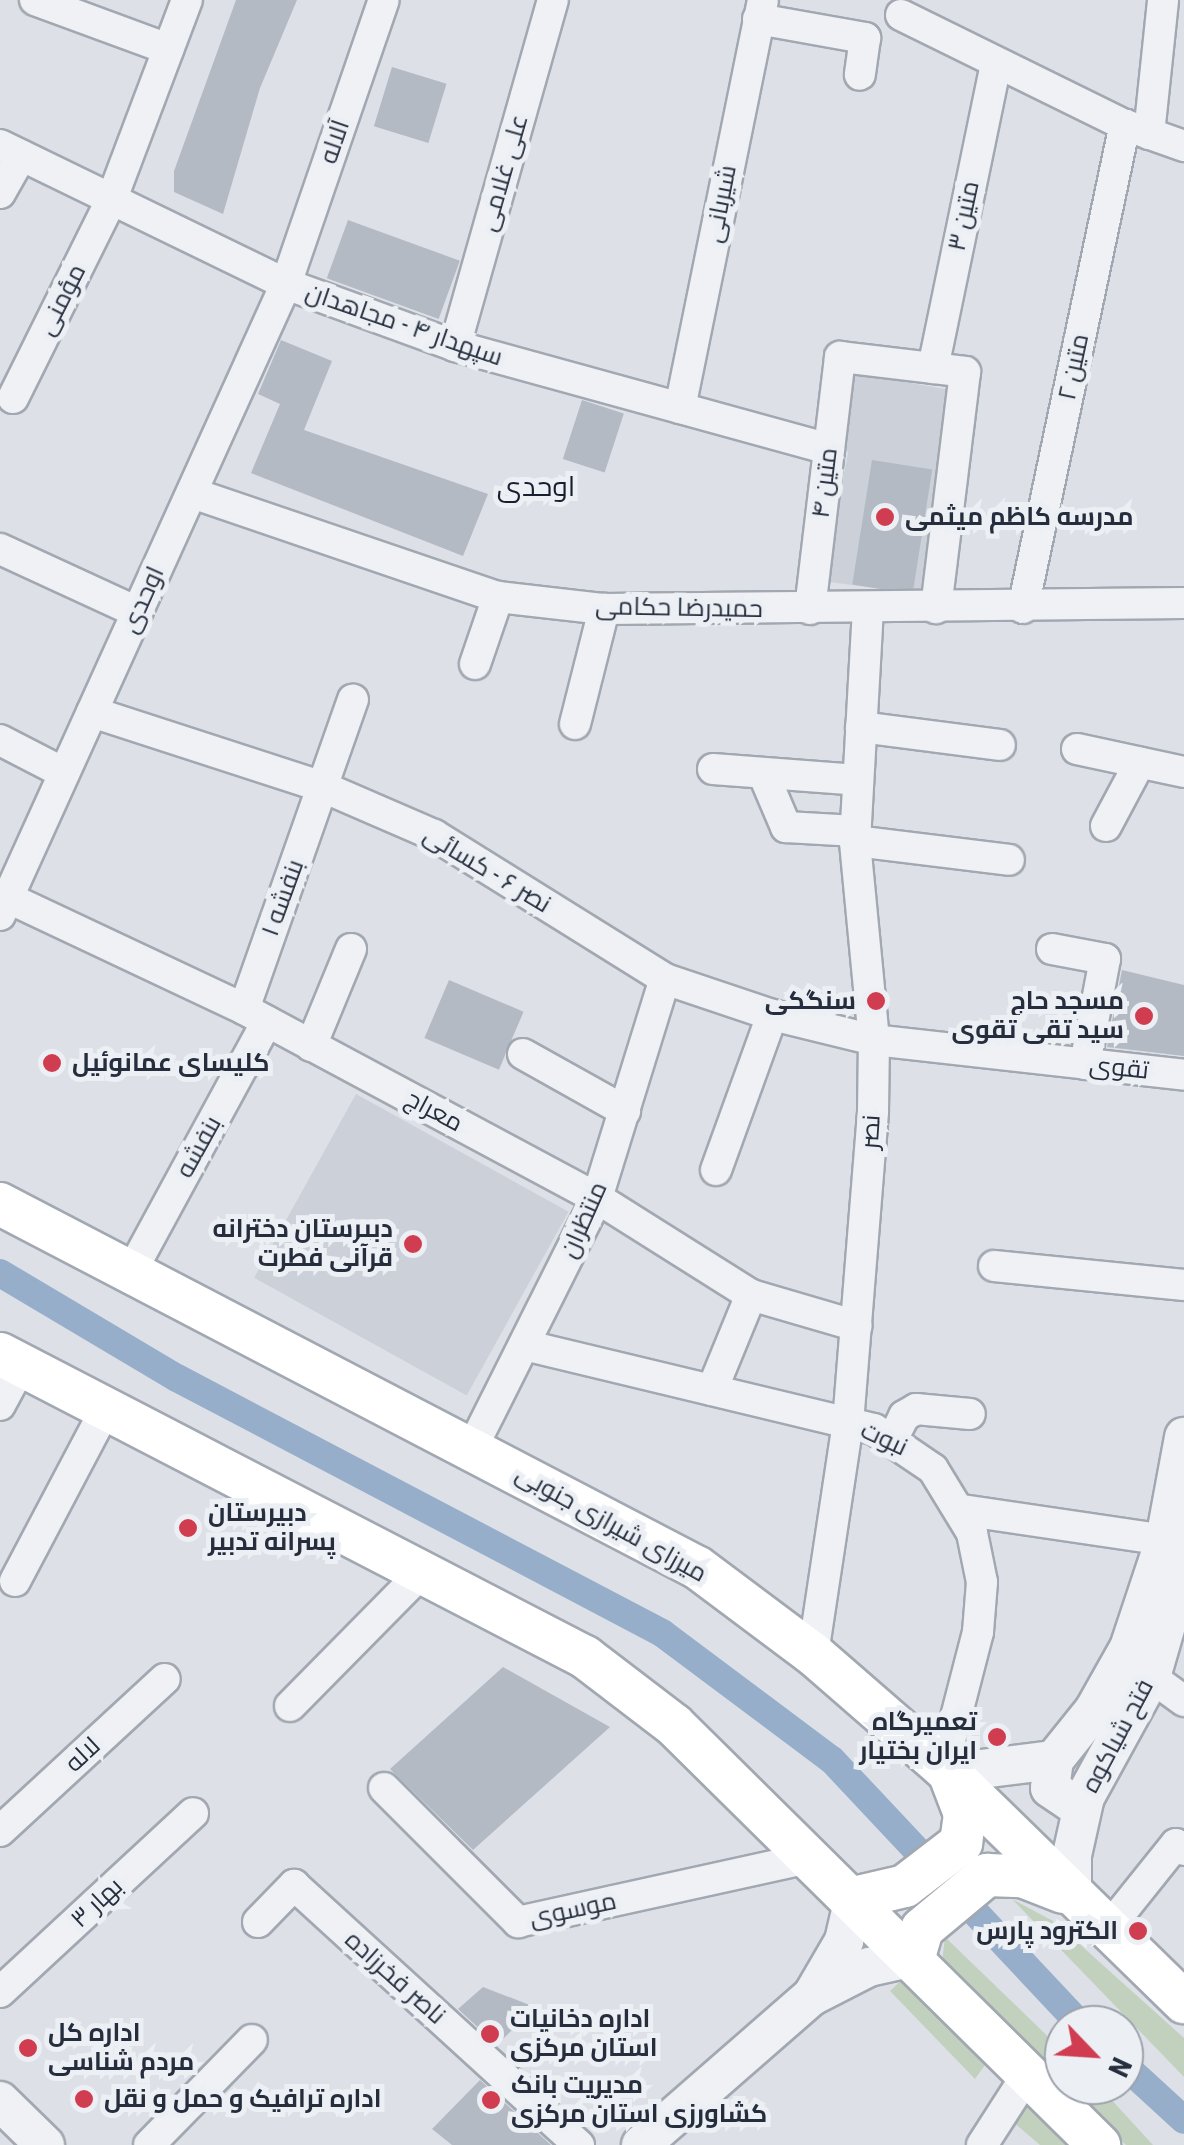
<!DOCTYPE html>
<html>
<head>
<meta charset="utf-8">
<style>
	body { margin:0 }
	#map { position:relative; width:1184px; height:2145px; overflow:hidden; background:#dde1e7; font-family:"Roboto Condensed",Cairo,sans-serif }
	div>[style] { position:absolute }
	.built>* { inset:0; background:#cbd0d9; transform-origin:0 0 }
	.green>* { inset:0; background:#c2d1be }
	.canal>* { height:28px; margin:-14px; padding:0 14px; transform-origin:14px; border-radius:14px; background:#96aec9 }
	.building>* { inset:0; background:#b4bac4; transform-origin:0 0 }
	.roads { filter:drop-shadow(2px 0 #a2a8b1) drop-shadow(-2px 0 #a2a8b1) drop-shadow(0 2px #a2a8b1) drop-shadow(0 -2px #a2a8b1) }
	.minor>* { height:30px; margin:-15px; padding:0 15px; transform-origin:15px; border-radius:15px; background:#eff1f5 }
	.tertiary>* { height:38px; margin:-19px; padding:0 19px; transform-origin:19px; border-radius:19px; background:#eff1f5 }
	.secondary>* { height:42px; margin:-21px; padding:0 21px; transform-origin:21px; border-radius:21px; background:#fff }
	.dots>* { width:28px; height:28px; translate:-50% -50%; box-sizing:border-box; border:5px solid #ecf0f5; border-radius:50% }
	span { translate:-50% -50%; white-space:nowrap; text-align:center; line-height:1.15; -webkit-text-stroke:10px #ecf0f5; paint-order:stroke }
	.street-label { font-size:25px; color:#262e3e }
	.poi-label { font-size:25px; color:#262e3e; font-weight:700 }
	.left { translate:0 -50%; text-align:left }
	.right { translate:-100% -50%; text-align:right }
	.neighbourhood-label { font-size:28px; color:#181f2e }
	.north { position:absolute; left:1044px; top:2005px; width:100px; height:100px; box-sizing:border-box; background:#ecf0f5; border:2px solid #9da2ac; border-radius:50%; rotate:115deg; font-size:28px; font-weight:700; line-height:40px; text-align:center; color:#262e3e }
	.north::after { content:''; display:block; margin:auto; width:35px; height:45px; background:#d13d50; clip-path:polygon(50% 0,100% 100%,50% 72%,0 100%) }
</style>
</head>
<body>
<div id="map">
	<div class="built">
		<div style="clip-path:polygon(855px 373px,950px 390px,924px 595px,823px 581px,848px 453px,840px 430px)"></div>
		<div style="left:356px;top:1094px;width:243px;height:210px;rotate:29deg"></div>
	</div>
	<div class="green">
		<div style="clip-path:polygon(1012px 1899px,1055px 1922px,1184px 2038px,1184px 2077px)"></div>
		<div style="clip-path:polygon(945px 1937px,1064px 2052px,1064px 2084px,942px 1962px)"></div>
		<div style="clip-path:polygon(908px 1974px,992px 2055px,975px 2079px,890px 1991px)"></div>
		<div style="clip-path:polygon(1065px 2085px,1098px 2085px,1153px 2145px,1126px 2145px)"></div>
		<div style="clip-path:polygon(1030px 2100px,1080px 2145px,1040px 2145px,1013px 2122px)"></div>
	</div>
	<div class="canal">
		<div style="left:0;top:1273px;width:206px;rotate:30.7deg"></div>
		<div style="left:177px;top:1378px;width:548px;rotate:27.73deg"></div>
		<div style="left:662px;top:1633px;width:212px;rotate:36.8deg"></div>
		<div style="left:832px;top:1760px;width:364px;rotate:46.8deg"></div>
		<div style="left:1124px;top:2065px;width:81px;rotate:42.5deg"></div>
	</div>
	<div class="building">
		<div style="clip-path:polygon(236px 0,297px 0,260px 88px,223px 214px,174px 192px,174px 171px)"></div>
		<div style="left:392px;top:67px;width:57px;height:62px;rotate:17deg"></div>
		<div style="left:348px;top:220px;width:119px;height:62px;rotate:20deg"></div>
		<div style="clip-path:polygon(281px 340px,332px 361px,304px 430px,488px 494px,463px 556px,251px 473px,280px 404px,258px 394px)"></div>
		<div style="left:582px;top:400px;width:44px;height:62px;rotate:18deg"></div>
		<div style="left:872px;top:460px;width:61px;height:126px;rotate:9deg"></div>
		<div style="clip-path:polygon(1122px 970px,1184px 985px,1184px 1056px,1107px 1047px)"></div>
		<div style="left:449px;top:980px;width:81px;height:63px;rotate:23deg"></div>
		<div style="clip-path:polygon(503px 1667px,610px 1727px,473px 1850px,390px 1769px)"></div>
		<div style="clip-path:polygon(483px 1987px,535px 2007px,497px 2045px,458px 2009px)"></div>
		<div style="clip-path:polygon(480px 2080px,551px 2145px,452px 2145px,432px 2129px)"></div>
	</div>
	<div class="roads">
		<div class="minor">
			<div style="left:35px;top:0;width:142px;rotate:20.2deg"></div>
			<div style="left:901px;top:15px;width:250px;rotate:26.2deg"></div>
			<div style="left:1125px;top:125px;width:63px;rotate:19.6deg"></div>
			<div style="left:758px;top:19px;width:109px;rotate:10.1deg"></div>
			<div style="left:865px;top:38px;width:37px;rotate:98deg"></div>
			<div style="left:1149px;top:134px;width:135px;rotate:-84deg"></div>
			<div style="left:0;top:145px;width:318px;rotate:25.9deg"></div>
			<div style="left:286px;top:284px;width:180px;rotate:20.1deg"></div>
			<div style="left:455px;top:346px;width:388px;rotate:15.4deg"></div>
			<div style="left:0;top:193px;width:43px;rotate:-60.4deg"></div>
			<div style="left:455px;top:346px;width:360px;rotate:-74.2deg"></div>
			<div style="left:933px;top:368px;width:309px;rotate:-78.3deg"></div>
			<div style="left:13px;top:398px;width:220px;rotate:-63.6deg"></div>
			<div style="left:111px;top:201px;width:215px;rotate:-69.3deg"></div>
			<div style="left:680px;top:408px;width:416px;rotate:-78.5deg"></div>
			<div style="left:192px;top:493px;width:323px;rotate:18.8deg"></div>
			<div style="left:498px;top:597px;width:107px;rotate:6.5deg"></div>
			<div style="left:604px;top:609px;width:580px;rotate:-0.59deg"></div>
			<div style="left:0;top:549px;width:151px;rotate:24.7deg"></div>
			<div style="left:1023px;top:608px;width:494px;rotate:-78.1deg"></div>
			<div style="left:810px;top:609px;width:254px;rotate:-83.2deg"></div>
			<div style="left:840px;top:357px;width:126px;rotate:6.8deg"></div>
			<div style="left:965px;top:372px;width:238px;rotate:97deg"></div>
			<div style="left:475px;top:664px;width:71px;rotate:-71.1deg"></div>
			<div style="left:92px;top:712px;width:243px;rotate:18deg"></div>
			<div style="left:323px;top:787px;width:121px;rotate:23.4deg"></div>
			<div style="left:434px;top:835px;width:272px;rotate:31.9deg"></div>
			<div style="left:665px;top:979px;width:113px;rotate:18.6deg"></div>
			<div style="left:772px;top:1015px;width:105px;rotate:13.8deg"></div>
			<div style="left:874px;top:1040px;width:312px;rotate:6.4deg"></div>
			<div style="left:575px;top:724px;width:119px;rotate:-75.8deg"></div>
			<div style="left:861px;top:727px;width:140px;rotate:7.4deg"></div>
			<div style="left:0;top:740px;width:72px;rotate:27.3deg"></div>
			<div style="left:1077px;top:749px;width:109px;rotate:12.1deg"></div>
			<div style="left:713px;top:769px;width:145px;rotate:4.3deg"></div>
			<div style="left:763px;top:773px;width:59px;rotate:66.9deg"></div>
			<div style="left:786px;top:827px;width:70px;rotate:3.3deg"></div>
			<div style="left:1106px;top:826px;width:72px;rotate:-62deg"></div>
			<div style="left:855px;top:841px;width:155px;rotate:7deg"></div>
			<div style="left:0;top:894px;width:270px;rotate:25.2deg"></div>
			<div style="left:244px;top:1009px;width:400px;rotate:28.2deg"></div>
			<div style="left:597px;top:1198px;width:182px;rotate:32.2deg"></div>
			<div style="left:751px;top:1295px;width:110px;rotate:16.3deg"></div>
			<div style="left:0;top:915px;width:693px;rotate:-65.62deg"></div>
			<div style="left:286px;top:284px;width:300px;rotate:-71deg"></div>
			<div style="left:1052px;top:949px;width:54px;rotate:10.7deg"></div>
			<div style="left:1105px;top:959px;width:107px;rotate:100.8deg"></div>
			<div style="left:244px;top:1009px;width:328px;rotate:-70.6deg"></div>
			<div style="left:311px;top:1046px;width:105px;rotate:-67.6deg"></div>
			<div style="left:523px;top:1054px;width:117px;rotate:29.2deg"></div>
			<div style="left:716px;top:1170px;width:165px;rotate:-70.1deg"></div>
			<div style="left:994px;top:1266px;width:191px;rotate:5.7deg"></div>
			<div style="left:131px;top:1272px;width:285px;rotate:-61.5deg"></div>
			<div style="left:524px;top:1345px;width:360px;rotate:13.5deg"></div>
			<div style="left:874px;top:1429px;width:71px;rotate:34.1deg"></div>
			<div style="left:933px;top:1469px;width:75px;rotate:58.6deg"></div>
			<div style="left:972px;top:1533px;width:50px;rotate:78.5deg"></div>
			<div style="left:982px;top:1582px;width:50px;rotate:94.6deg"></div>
			<div style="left:978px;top:1632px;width:139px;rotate:104.5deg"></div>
			<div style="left:712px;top:1390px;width:103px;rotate:-67.7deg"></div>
			<div style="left:0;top:1405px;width:44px;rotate:-61.7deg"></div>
			<div style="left:893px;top:1438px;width:25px;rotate:-63deg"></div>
			<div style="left:904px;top:1416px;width:14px;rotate:-30deg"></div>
			<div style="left:916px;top:1409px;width:54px;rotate:5.3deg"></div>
			<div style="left:472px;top:1448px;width:280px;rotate:-63.4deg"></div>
			<div style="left:597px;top:1198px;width:229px;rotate:-72.8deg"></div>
			<div style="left:962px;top:1510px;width:205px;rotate:8.4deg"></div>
			<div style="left:15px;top:1581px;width:193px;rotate:-62.2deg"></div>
			<div style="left:813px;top:1654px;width:234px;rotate:-81.4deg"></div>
			<div style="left:848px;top:1423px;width:313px;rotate:-85.4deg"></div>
			<div style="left:873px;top:1111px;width:71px;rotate:-89.2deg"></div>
			<div style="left:874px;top:1040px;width:200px;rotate:-95.5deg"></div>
			<div style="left:855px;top:841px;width:232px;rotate:-86.8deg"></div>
			<div style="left:1151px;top:1677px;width:41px;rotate:36deg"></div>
			<div style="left:290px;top:1706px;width:187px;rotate:-45.4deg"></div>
			<div style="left:384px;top:1788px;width:190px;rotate:45deg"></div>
			<div style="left:518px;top:1922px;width:302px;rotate:-12.4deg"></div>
			<div style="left:0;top:1831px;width:224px;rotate:-42.7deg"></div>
			<div style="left:258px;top:1922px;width:52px;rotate:-45.8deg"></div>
			<div style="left:294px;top:1885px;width:386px;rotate:42.4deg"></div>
			<div style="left:1107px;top:1930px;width:110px;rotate:-51.3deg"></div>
			<div style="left:1176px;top:1844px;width:10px;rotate:37deg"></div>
			<div style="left:0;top:1992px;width:263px;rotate:-42.8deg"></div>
			<div style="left:149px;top:2145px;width:147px;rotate:-45.6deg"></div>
			<div style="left:982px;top:2145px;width:83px;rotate:-57.3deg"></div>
		</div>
		<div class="tertiary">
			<div style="left:1054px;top:1760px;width:28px;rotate:98deg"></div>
			<div style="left:1050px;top:1788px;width:25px;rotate:34deg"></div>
			<div style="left:1071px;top:1802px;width:15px;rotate:-20deg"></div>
			<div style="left:949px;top:1773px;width:106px;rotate:-7.1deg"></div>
			<div style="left:1054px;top:1760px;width:64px;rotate:-51.3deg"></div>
			<div style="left:1094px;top:1710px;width:71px;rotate:-60.6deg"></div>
			<div style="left:1129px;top:1648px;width:114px;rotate:-71.6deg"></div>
			<div style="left:1165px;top:1540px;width:105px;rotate:-79.5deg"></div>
			<div style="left:1072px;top:1896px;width:41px;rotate:-90deg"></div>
			<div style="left:1072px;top:1855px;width:59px;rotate:-77.4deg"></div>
			<div style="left:1085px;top:1797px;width:137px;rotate:-61.2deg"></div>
			<div style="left:1151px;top:1677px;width:82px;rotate:-73.8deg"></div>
			<div style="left:1174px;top:1598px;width:58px;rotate:-91deg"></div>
			<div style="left:812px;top:1996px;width:64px;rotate:-59.8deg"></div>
			<div style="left:844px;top:1941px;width:44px;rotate:-76.9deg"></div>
			<div style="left:0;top:2101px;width:63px;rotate:44.4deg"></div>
			<div style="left:641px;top:2145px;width:227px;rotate:-41.1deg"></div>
			<div style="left:812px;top:1996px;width:64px;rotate:-27deg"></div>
			<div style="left:869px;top:1967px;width:46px;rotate:-12.5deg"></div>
		</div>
		<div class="secondary">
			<div style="left:0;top:1204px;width:787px;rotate:27.54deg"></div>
			<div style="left:698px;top:1568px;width:144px;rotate:36.8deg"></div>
			<div style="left:813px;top:1654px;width:172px;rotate:41deg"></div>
			<div style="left:943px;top:1767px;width:337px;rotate:44.3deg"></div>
			<div style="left:0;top:1354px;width:659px;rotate:27.38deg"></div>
			<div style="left:585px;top:1657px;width:112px;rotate:37.4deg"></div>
			<div style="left:674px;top:1725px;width:598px;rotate:44.66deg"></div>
			<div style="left:854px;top:1898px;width:52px;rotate:-13.2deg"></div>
			<div style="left:905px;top:1886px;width:71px;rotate:-37.5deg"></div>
			<div style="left:961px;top:1843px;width:29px;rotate:-82deg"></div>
			<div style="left:965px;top:1814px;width:39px;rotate:-111deg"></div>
			<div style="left:914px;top:1957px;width:29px;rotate:-74deg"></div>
			<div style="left:922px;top:1929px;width:85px;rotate:-39.7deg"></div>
			<div style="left:987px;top:1875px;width:35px;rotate:2deg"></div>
			<div style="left:1022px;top:1876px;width:44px;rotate:21.3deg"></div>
		</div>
	</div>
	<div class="dots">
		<div style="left:885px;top:517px;background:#d13d50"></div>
		<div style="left:876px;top:1001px;background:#d13d50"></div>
		<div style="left:1144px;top:1016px;background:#d13d50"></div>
		<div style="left:52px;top:1063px;background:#d13d50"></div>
		<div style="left:413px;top:1244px;background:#d13d50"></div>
		<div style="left:188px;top:1528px;background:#d13d50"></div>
		<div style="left:997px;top:1737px;background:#d13d50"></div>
		<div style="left:1138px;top:1931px;background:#d13d50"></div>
		<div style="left:490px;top:2034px;background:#d13d50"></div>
		<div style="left:28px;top:2048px;background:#d13d50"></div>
		<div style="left:84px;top:2099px;background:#d13d50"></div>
		<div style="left:491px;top:2100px;background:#d13d50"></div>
	</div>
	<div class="street-label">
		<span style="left:335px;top:142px;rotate:-71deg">آلاله</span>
		<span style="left:504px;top:173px;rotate:-74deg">علی غلامی</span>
		<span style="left:721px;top:204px;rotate:-79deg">شیربانی</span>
		<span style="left:964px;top:216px;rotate:-78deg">متین ۳</span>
		<span style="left:62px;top:300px;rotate:-63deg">مؤمنی</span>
		<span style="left:404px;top:325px;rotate:19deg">سپهدار ۴ - مجاهدان</span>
		<span style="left:1074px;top:367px;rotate:-78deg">متین ۲</span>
		<span style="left:825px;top:483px;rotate:-83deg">متین ۴</span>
		<span style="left:143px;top:600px;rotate:-66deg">اوحدی</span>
		<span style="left:679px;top:608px;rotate:1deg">حمیدرضا حکامی</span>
		<span style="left:487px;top:870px;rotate:31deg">نصر ۶ - کسائی</span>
		<span style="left:283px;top:898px;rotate:-70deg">بنفشه ۱</span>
		<span style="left:1119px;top:1068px;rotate:6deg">تقوی</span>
		<span style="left:434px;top:1111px;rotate:28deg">معراج</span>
		<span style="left:871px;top:1132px;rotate:-86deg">نصر</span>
		<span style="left:199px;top:1147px;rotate:-61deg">بنفشه</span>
		<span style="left:584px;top:1220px;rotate:-66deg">منتظران</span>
		<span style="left:884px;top:1439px;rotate:25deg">نبوت</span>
		<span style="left:611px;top:1524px;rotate:29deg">میرزای شیرازی جنوبی</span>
		<span style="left:1118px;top:1736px;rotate:-62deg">فتح شیاکوه</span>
		<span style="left:83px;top:1755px;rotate:-43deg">لاله</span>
		<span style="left:97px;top:1903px;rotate:-43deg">بهار ۳</span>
		<span style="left:573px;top:1910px;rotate:-12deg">موسوی</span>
		<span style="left:395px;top:1978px;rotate:42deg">ناصر فخرزاده</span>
	</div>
	<div class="poi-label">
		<span class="left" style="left:905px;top:517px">مدرسه كاظم ميثمى</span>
		<span class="right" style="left:856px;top:1001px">سنگکی</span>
		<span class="right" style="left:1124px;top:1016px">مسجد حاج<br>سید تقی تقوی</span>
		<span class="left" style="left:72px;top:1063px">کلیسای عمانوئیل</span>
		<span class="right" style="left:393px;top:1244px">دبیرستان دخترانه<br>قرآنی فطرت</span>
		<span class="left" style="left:208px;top:1528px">دبیرستان<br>پسرانه تدبیر</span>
		<span class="right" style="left:977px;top:1737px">تعمیرگاه<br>ایران بختیار</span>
		<span class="right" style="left:1118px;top:1931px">الکترود پارس</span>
		<span class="left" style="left:510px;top:2034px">اداره دخانیات<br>استان مرکزی</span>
		<span class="left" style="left:48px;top:2048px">اداره کل<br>مردم شناسی</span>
		<span class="left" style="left:511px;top:2100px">مدیریت بانک<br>کشاورزی استان مرکزی</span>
		<span class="left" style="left:104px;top:2099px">اداره ترافیک و حمل و نقل</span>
	</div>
	<div class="neighbourhood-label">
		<span style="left:536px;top:487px">اوحدی</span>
	</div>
	<div class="north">N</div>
</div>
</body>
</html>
